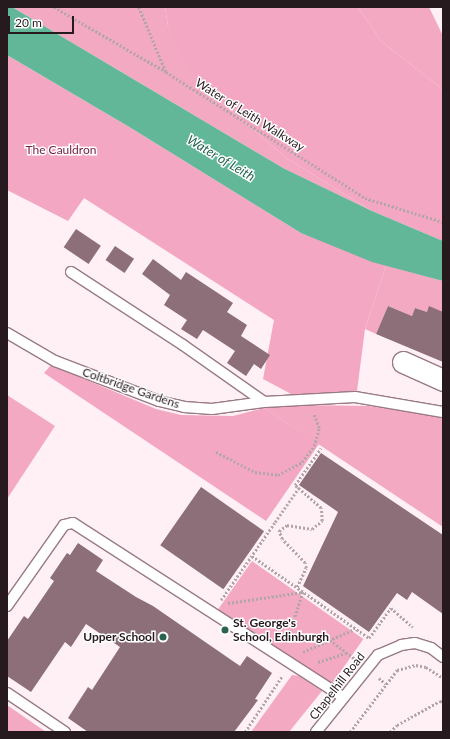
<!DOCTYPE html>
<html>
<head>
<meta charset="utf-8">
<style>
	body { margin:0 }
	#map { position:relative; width:450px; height:739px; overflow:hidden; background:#fef0f4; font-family:Lato,sans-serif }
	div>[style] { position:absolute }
	.green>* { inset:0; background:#f4a9c3; transform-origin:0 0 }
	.forest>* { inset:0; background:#f4a7c2 }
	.water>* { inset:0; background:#62b798 }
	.building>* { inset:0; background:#8d6f79; transform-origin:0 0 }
	.path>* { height:2.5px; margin-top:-1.25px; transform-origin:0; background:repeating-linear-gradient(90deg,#b2a5a9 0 2px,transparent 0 4px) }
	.roads { filter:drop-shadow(1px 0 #997a84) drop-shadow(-1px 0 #997a84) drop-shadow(0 1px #997a84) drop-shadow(0 -1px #997a84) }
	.service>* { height:10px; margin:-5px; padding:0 5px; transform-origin:5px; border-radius:5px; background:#fff }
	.minor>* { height:21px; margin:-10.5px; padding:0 10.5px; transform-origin:10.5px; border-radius:10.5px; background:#fff }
	.path-bridge>* { height:2.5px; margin-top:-1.25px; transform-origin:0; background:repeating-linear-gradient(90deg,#b2a5a9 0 2px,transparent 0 4px) }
	.dots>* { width:11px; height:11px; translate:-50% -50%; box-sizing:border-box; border:2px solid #fff; border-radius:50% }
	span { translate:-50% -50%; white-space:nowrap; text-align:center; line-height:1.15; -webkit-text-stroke:3px #fff; paint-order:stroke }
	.street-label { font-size:12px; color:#261a1e }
	.park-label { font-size:12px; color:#731c44 }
	.poi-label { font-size:12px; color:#261a1e; font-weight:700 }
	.left { translate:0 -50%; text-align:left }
	.right { translate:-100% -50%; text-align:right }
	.water-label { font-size:13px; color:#21634d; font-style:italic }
	.frame { position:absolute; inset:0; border:8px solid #261a1e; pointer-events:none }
	.scale { position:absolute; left:8px; top:16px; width:66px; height:18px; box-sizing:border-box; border:2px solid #261a1e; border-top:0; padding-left:5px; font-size:12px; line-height:14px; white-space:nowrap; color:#261a1e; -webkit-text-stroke:3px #fff; paint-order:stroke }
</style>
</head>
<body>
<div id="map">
	<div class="green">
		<div style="clip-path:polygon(12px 7px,165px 7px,168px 26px,202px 86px,288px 159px,372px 211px,283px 168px)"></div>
		<div style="clip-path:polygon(358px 7px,429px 7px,443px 36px,443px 90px,381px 41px)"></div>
		<div style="clip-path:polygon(386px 265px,443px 281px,443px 312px,427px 312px,415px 308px,412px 316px,388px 306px,376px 334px,365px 329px)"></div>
		<div style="clip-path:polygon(7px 395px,55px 426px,7px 499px)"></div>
		<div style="clip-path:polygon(301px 405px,369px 406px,443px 417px,443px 527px,264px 408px)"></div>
		<div style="left:252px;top:561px;width:136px;height:62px;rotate:35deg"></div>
		<div style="clip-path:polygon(292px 675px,299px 676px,322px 691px,289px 732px,251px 732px)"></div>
		<div style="clip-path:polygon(7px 705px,46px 732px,7px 732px)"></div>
	</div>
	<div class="forest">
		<div style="clip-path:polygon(165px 7px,358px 7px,381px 41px,443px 90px,443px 241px,372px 211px,288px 159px,202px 86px,182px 58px,168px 26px)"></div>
		<div style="clip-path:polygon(7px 55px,131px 128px,301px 233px,386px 265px,365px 329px,357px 391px,295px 396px,263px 379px,274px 320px,84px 198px,68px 221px,7px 190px)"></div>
		<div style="clip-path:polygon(51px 365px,156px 409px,181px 415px,233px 416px,264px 408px,319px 444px,266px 521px,44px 373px)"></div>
	</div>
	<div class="water">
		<div style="clip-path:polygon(7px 7px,12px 7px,283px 168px,372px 211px,443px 241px,443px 281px,372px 262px,301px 233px,131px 128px,7px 55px)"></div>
	</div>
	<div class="building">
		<div style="left:76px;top:229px;width:30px;height:22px;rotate:34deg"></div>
		<div style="left:115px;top:246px;width:23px;height:17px;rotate:34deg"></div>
		<div style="clip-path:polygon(153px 259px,181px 280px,186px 272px,233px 303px,227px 312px,247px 325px,241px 336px,270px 355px,261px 369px,254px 364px,246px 376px,227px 363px,235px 351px,203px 330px,197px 339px,181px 329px,187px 320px,164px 305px,170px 295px,142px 274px)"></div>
		<div style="clip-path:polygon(388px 306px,412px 316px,415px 308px,427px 312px,429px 306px,443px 312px,443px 362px,376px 334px)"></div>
		<div style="clip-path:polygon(321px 453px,443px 535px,443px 614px,412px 592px,407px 600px,397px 593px,369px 632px,303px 586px,338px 512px,299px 485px)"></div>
		<div style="left:201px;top:487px;width:77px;height:71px;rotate:35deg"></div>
		<div style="clip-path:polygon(78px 543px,103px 560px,96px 571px,136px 597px,153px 606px,240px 666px,247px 656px,272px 673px,255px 699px,258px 700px,234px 732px,88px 732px,68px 718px,88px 687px,92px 690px,120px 647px,86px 624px,71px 647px,65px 642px,31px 692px,7px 676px,7px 641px,24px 616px,28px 619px,54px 581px,50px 578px,67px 553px,70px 555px)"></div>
	</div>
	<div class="path">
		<div style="left:54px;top:7px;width:129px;rotate:30.1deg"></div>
		<div style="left:166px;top:72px;width:236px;rotate:32.3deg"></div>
		<div style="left:365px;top:198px;width:82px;rotate:17.1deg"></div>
		<div style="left:139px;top:7px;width:70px;rotate:67.4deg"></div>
		<div style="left:216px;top:452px;width:44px;rotate:27.1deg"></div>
		<div style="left:255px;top:472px;width:23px;rotate:7deg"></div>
		<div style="left:278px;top:475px;width:27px;rotate:-28deg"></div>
		<div style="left:302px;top:462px;width:20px;rotate:-53deg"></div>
		<div style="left:314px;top:446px;width:19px;rotate:-74deg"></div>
		<div style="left:319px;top:428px;width:14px;rotate:-111deg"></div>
		<div style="left:252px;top:556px;width:143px;rotate:35deg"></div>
		<div style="left:369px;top:638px;width:37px;rotate:-54deg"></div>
		<div style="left:391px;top:608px;width:29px;rotate:41deg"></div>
		<div style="left:297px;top:587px;width:21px;rotate:-65deg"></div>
		<div style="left:306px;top:568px;width:5px;rotate:-101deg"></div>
		<div style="left:305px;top:563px;width:33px;rotate:-134deg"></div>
		<div style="left:282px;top:539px;width:9px;rotate:-111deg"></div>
		<div style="left:279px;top:531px;width:10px;rotate:-37deg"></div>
		<div style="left:287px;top:525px;width:25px;rotate:9deg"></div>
		<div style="left:312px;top:529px;width:13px;rotate:-39deg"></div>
		<div style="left:322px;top:521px;width:13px;rotate:-94deg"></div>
		<div style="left:321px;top:508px;width:35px;rotate:-139deg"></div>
		<div style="left:295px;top:485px;width:45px;rotate:-54.9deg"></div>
		<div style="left:221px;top:600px;width:95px;rotate:-55.3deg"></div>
		<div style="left:228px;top:603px;width:76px;rotate:-8.3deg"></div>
		<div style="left:303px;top:592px;width:53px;rotate:107.4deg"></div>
		<div style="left:330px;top:640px;width:31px;rotate:37deg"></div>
		<div style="left:303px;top:652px;width:57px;rotate:-23.9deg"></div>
		<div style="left:318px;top:662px;width:29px;rotate:-18deg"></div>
		<div style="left:379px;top:678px;width:9px;rotate:41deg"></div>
		<div style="left:245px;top:732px;width:67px;rotate:-56.5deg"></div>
		<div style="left:350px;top:732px;width:78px;rotate:-52.8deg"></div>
		<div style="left:397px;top:670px;width:20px;rotate:-15deg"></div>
		<div style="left:416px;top:665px;width:10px;rotate:11deg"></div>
		<div style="left:426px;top:667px;width:20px;rotate:33deg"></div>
		<div style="left:390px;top:732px;width:10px;rotate:-45deg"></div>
		<div style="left:397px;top:725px;width:49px;rotate:-29.2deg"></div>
		<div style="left:440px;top:701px;width:3px;rotate:18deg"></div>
	</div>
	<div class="roads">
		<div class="service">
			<div style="left:71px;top:272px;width:134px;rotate:33.1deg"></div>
			<div style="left:183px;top:345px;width:99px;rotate:35.1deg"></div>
			<div style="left:264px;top:402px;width:91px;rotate:-3.1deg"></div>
			<div style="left:355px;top:397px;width:89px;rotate:9.7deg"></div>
			<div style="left:7px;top:333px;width:56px;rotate:30.3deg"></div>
			<div style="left:55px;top:361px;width:111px;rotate:21deg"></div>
			<div style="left:159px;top:401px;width:26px;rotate:13deg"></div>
			<div style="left:184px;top:407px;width:28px;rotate:4deg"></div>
			<div style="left:212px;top:409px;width:52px;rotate:-7.7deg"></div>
			<div style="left:7px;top:606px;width:99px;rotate:-54.9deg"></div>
			<div style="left:64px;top:525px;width:9px;rotate:-13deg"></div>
			<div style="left:73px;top:523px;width:321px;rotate:32.8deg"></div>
			<div style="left:7px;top:693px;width:70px;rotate:33.9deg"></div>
			<div style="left:316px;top:732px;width:99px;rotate:-51.2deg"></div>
			<div style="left:378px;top:655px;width:25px;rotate:-23deg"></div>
			<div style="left:401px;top:645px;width:14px;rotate:-8deg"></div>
			<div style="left:415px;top:643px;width:17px;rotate:17deg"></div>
			<div style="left:431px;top:648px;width:15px;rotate:37deg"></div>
		</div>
		<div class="minor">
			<div style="left:403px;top:362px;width:44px;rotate:24.2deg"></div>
		</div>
	</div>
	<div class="path-bridge">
		<div style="left:275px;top:522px;width:44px;rotate:-55.2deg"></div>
	</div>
	<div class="dots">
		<div style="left:225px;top:630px;background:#28644f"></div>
		<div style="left:163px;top:637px;background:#28644f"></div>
	</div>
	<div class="street-label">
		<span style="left:250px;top:115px;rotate:32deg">Water of Leith Walkway</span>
		<span style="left:131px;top:388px;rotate:19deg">Coltbridge Gardens</span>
		<span style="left:337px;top:686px;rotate:-52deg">Chapelhill Road</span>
	</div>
	<div class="park-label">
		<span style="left:61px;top:150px">The Cauldron</span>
	</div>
	<div class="poi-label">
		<span class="left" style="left:233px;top:630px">St. George's<br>School, Edinburgh</span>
		<span class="right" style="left:155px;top:637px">Upper School</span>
	</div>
	<div class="water-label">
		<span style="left:221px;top:158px;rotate:31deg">Water of Leith</span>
	</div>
	<div class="frame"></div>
	<div class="scale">20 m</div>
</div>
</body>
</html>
